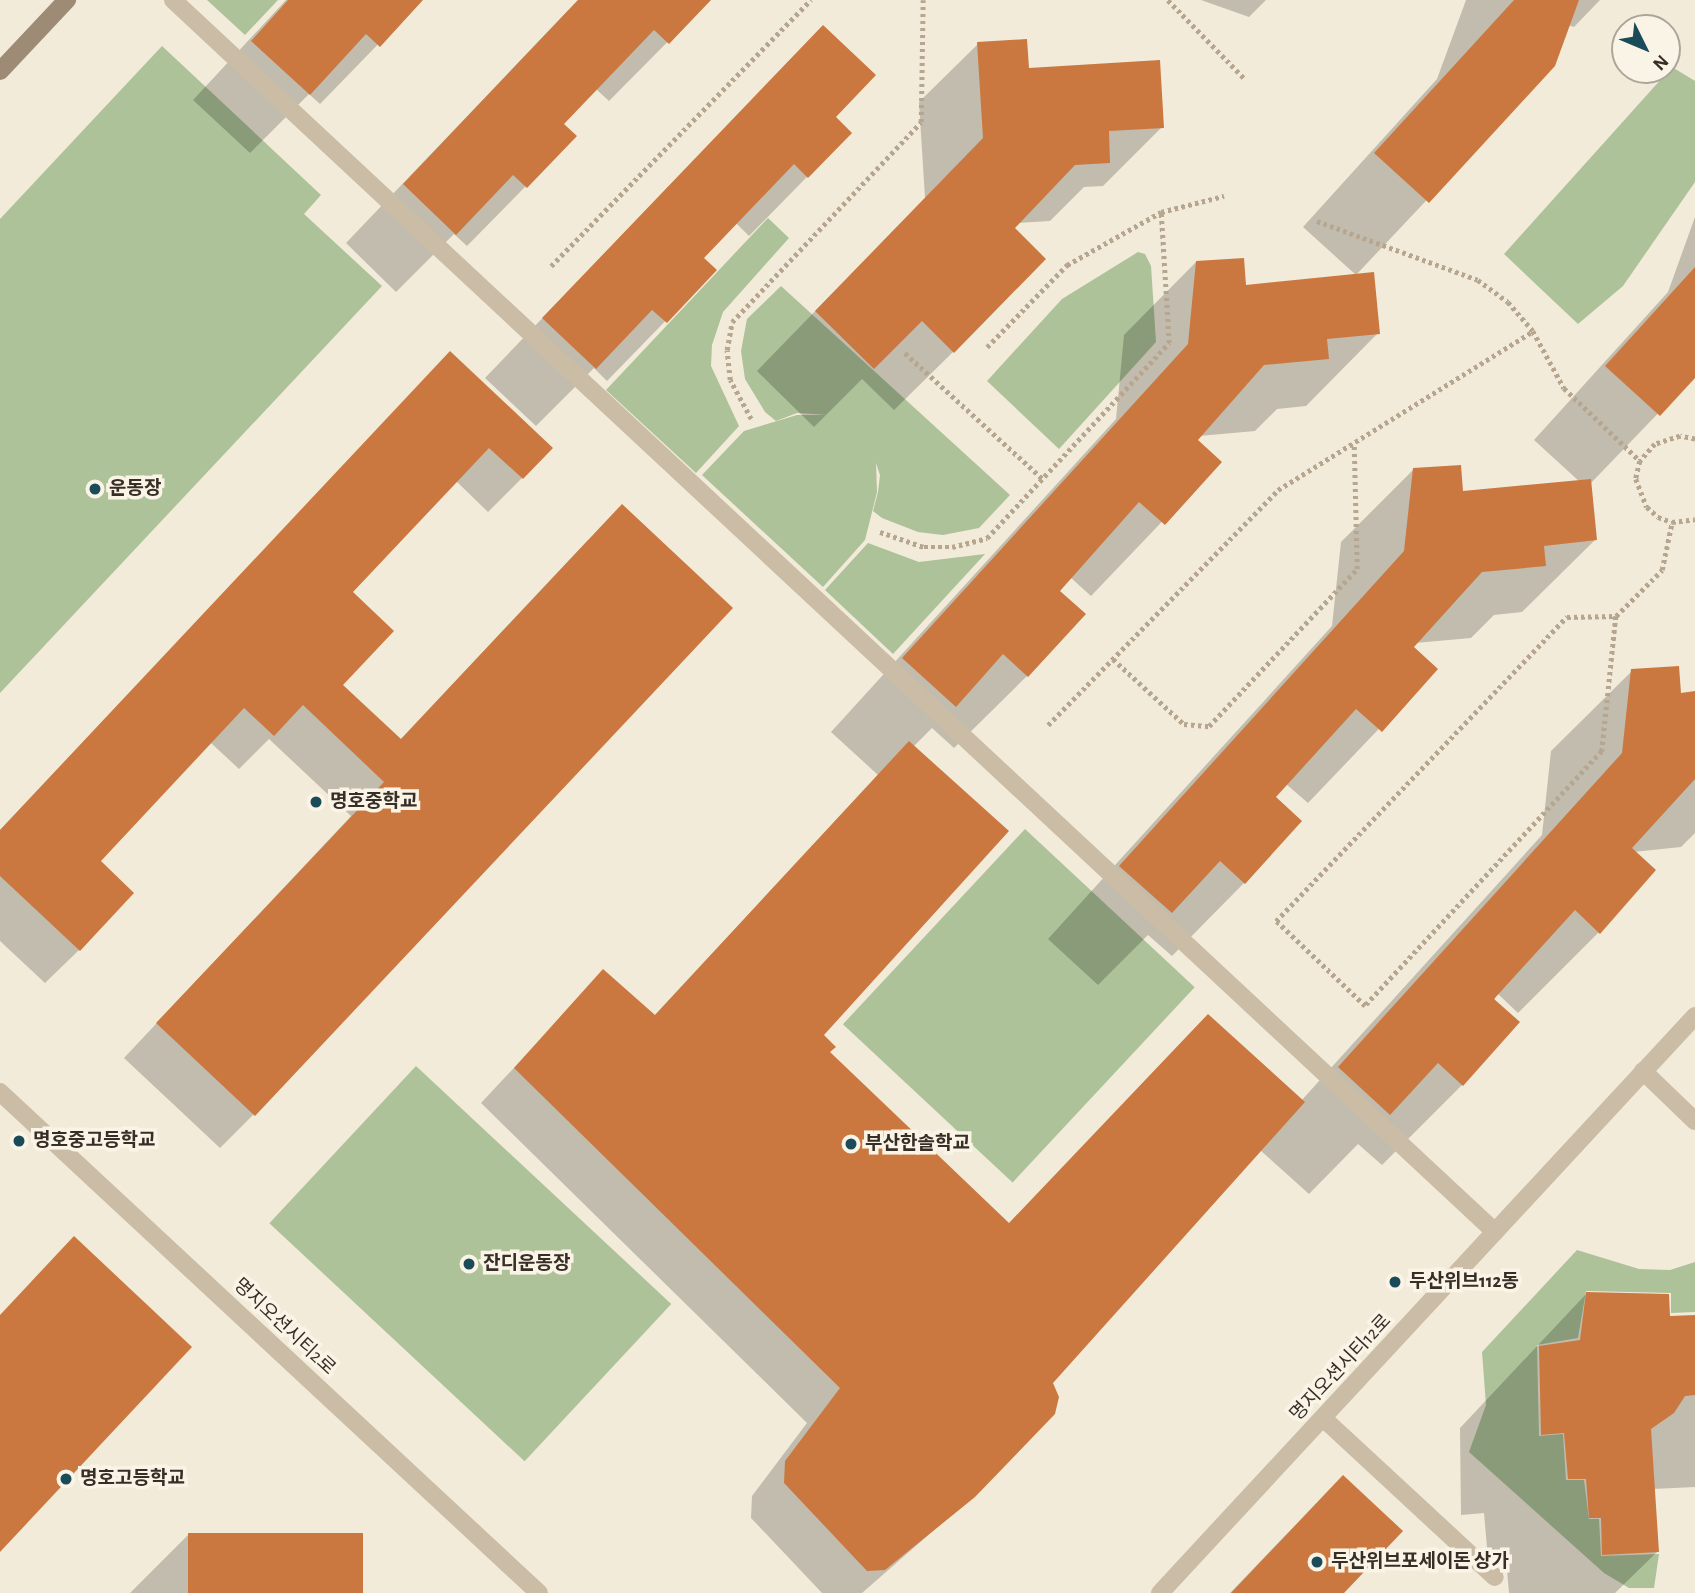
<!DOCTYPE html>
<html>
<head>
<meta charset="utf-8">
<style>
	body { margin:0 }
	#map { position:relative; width:1695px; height:1593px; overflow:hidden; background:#f2ebd9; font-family:"Alegreya Sans","Noto Sans KR",sans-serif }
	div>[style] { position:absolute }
	.green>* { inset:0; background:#adc299; transform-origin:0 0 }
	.shadow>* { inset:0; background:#0003 }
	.building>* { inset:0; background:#ca7840; transform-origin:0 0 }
	.path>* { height:4.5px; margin-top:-2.25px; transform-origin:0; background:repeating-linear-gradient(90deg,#b6a68f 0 3.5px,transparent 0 7px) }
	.service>* { height:18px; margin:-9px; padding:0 9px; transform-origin:9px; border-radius:9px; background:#cbbca5 }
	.minor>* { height:18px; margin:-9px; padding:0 9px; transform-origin:9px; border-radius:9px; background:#cbbca5 }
	.secondary>* { height:18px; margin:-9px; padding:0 9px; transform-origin:9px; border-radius:9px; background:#9e8b76 }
	.dots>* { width:19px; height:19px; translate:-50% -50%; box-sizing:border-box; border:4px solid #faf4e6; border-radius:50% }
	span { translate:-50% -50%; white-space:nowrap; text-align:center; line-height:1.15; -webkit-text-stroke:7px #faf4e6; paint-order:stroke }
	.poi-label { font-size:19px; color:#362e27; font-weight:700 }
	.left { translate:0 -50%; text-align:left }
	.street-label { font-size:19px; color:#362e27 }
	.north { position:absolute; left:1611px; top:14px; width:70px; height:70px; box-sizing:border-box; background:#faf4e6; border:2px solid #aca59a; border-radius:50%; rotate:133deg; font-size:19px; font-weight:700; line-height:28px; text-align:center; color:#362e27 }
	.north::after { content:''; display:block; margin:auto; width:24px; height:32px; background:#1b4b59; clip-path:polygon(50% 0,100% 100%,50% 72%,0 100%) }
</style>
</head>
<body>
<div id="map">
	<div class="green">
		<div style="clip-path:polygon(207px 0,278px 0,245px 35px)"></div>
		<div style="clip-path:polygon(162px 46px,321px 195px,304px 214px,382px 286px,0 693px,0 219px)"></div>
		<div style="clip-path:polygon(1672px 67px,1695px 81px,1695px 182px,1623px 286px,1578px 324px,1504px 254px)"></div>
		<div style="clip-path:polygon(768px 218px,789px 238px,723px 312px,712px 345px,711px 366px,739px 426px,696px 473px,606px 390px)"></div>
		<div style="clip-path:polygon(1138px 252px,1145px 254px,1151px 266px,1156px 342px,1059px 449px,987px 381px,1062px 299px)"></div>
		<div style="clip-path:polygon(781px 286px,1010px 495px,979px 528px,943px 535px,918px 532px,882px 518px,873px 511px,878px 492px,880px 475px,876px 463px,877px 492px,865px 540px,823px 587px,702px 475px,744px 431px,797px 415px,827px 415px,797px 413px,776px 421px,765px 412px,745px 379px,741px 351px,747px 319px)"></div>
		<div style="clip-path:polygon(868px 543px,919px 562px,985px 554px,893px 654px,825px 590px)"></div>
		<div style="left:1025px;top:829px;width:232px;height:267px;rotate:43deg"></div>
		<div style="left:416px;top:1066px;width:349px;height:215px;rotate:43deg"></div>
		<div style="clip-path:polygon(1577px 1250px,1639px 1269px,1670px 1270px,1695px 1262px,1695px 1312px,1671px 1313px,1671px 1293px,1586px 1291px,1578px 1338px,1537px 1345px,1539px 1436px,1563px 1434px,1566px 1480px,1584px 1480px,1589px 1519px,1599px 1519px,1601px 1556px,1659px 1554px,1654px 1588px,1629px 1588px,1604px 1573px,1469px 1452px,1486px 1405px,1482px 1352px)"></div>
	</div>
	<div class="shadow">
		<div style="clip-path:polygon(286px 0,421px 0,320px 104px,309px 94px,250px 153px,193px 100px)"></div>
		<div style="clip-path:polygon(578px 0,709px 0,609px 101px,596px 89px,562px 125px,575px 136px,467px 246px,454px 234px,396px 292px,346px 243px)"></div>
		<div style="clip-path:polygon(1201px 0,1266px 0,1249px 17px)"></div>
		<div style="clip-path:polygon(1466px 0,1600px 0,1574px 27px,1568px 25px,1554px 65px,1356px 275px,1303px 227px,1437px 79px)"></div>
		<div style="clip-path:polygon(978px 44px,1027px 70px,1162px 127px,1103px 186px,1084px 187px,1050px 221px,1017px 223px,953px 352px,894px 410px,862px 379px,814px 427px,757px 371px,925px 198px,919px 102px)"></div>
		<div style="clip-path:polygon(765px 86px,834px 117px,850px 133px,749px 236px,736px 223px,702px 258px,715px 270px,607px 381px,594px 368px,536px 426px,485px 378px)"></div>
		<div style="clip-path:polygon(1695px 217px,1695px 375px,1590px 484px,1595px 540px,1522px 612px,1494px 615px,1471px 638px,1415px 643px,1412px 647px,1436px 669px,1308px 803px,1286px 784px,1274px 797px,1299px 821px,1244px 883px,1172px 956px,1148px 935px,1098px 985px,1048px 939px,1332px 626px,1341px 542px,1414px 469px,1461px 493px,1580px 482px,1534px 440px,1668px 292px)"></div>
		<div style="clip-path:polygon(1196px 262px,1245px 287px,1378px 333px,1306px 406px,1277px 409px,1255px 431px,1199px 436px,1195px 440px,1219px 462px,1091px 596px,1070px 577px,1057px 591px,1083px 614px,1027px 676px,954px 748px,932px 728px,913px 747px,821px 1035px,828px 1052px,1008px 1225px,1301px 1101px,1542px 835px,1551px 751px,1632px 671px,1679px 695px,1695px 693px,1695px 833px,1681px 847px,1633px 852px,1599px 932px,1518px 1013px,1497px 993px,1462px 1085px,1382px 1165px,1358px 1144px,1309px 1194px,1260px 1150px,1051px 1383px,973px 1496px,862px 1593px,822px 1593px,751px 1518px,752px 1496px,807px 1423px,481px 1103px,604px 972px,653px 1017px,878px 775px,831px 732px,1116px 419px,1124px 335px)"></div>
		<div style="clip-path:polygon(450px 354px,522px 478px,488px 512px,456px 481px,351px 592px,340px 685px,400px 740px,588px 540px,254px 1114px,220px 1148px,124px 1058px,351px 816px,269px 739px,239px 769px,210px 742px,98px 861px,79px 950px,45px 983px,0 941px,0 830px)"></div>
		<div style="clip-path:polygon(1587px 1293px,1668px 1318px,1695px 1317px,1695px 1487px,1653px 1489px,1657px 1552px,1615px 1593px,1509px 1593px,1506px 1559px,1488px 1559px,1484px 1513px,1461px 1515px,1460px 1428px)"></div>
		<div style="clip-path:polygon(1343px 1477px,1342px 1593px,1230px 1593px,1278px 1543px)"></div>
		<div style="clip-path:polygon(189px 1534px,361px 1593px,130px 1593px)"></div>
	</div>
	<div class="building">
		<div style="clip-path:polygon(288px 0,423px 0,380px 47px,366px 34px,310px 95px,251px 41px)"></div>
		<div style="clip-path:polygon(578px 0,711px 0,669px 44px,654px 30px,564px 124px,577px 136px,527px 188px,513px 175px,456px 235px,403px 184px)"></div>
		<div style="clip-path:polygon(1514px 0,1579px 0,1555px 66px,1429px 203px,1374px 153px)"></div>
		<div style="clip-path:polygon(823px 25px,876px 75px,836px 117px,852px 133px,808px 178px,794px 164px,704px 258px,717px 270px,667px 323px,652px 310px,596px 369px,542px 318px)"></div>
		<div style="clip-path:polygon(1027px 39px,1029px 68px,1160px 60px,1164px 128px,1109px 131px,1110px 163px,1075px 165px,1015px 228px,1046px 259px,954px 353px,922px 321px,874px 369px,815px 311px,983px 138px,977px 42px)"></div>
		<div style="clip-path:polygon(1244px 258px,1246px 285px,1374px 272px,1380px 334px,1327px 339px,1329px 359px,1264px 365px,1198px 440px,1222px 462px,1165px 525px,1139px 502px,1060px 591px,1086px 614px,1028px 677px,1003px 654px,956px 707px,902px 658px,1188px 344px,1196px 261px)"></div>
		<div style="clip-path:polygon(1695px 267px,1695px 378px,1660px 416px,1605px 366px)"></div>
		<div style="clip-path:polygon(450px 351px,553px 448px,523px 479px,489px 448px,353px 592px,394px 631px,343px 685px,401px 739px,622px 504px,733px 608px,255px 1116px,156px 1023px,384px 782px,303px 705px,274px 736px,244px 708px,101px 861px,134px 893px,80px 951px,0 876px,0 830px)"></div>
		<div style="clip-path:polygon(1461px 465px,1463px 491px,1591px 479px,1597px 540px,1544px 546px,1546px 566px,1482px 572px,1414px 647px,1438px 669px,1382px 732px,1356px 709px,1276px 797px,1302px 821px,1245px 884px,1220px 861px,1172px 913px,1119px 866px,1404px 551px,1413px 468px)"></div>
		<div style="clip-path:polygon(1679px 666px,1681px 693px,1695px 691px,1695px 779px,1632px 848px,1656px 870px,1600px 934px,1575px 910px,1494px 999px,1520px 1022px,1463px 1086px,1438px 1063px,1390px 1115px,1338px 1067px,1622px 753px,1631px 669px)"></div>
		<div style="clip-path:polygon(909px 741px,1009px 831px,824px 1035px,836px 1047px,830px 1052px,1009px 1223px,1208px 1014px,1305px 1102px,1053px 1383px,1059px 1397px,1055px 1414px,975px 1497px,885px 1570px,867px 1571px,784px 1483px,785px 1461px,840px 1388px,514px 1068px,603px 969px,655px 1015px)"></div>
		<div style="clip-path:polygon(74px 1236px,192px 1347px,0 1552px,0 1315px)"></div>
		<div style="clip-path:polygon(1586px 1292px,1669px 1294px,1670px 1316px,1695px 1315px,1695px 1395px,1685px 1396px,1674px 1413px,1651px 1429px,1659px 1552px,1602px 1555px,1601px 1518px,1589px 1518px,1586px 1479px,1568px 1479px,1564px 1433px,1541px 1435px,1539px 1346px,1580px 1340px)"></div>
		<div style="clip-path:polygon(1343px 1475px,1403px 1531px,1344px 1593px,1231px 1593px)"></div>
		<div style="left:188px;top:1533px;width:175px;height:62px"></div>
	</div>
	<div class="path">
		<div style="left:1168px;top:0;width:110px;rotate:45.7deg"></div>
		<div style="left:1317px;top:221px;width:171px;rotate:20.1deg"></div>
		<div style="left:1478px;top:280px;width:37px;rotate:36deg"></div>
		<div style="left:1508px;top:302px;width:38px;rotate:49deg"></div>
		<div style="left:1533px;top:331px;width:65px;rotate:61.5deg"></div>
		<div style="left:1564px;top:388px;width:105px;rotate:43.8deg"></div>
		<div style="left:551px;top:266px;width:372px;rotate:-45.7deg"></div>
		<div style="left:987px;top:347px;width:115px;rotate:-45.7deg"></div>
		<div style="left:1067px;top:265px;width:108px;rotate:-29.4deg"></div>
		<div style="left:905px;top:353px;width:187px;rotate:42.4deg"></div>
		<div style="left:751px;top:419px;width:44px;rotate:-118.3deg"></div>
		<div style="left:730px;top:380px;width:30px;rotate:-96deg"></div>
		<div style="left:727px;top:350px;width:28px;rotate:-80deg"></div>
		<div style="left:732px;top:322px;width:275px;rotate:-46.6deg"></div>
		<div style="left:921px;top:122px;width:122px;rotate:-89.1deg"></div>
		<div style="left:1695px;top:439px;width:15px;rotate:-169deg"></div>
		<div style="left:1680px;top:436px;width:26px;rotate:162deg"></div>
		<div style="left:1655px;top:444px;width:23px;rotate:131deg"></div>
		<div style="left:1640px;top:461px;width:18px;rotate:103deg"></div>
		<div style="left:1636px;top:479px;width:30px;rotate:69deg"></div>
		<div style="left:1647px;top:507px;width:15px;rotate:42deg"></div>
		<div style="left:1658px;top:517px;width:15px;rotate:20deg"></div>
		<div style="left:1672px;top:522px;width:23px;rotate:-7deg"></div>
		<div style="left:880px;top:532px;width:46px;rotate:18.8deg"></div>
		<div style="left:924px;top:547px;width:28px"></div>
		<div style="left:952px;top:547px;width:36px;rotate:-14deg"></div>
		<div style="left:987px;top:538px;width:267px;rotate:-47deg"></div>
		<div style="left:1169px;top:343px;width:131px;rotate:-93.5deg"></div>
		<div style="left:1161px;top:212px;width:65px;rotate:-14.3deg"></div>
		<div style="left:1616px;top:616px;width:136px;rotate:95.9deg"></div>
		<div style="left:1602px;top:751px;width:348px;rotate:132.9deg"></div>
		<div style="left:1365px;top:1006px;width:123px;rotate:-136.3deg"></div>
		<div style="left:1276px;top:921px;width:421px;rotate:-46.3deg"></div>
		<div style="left:1567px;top:617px;width:49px;rotate:-1.2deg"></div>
		<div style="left:1616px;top:616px;width:65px;rotate:-45deg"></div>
		<div style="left:1662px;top:570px;width:49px;rotate:-78.2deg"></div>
		<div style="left:1113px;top:659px;width:96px;rotate:42.5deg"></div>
		<div style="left:1184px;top:724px;width:25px;rotate:5deg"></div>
		<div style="left:1209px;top:726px;width:216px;rotate:-46.7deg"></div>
		<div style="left:1357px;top:569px;width:125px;rotate:-91.4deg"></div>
		<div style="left:1048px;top:725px;width:329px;rotate:-45.6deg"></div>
		<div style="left:1278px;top:490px;width:301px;rotate:-31.9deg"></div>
	</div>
	<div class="service">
		<div style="left:173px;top:0;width:1807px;rotate:42.98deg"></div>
		<div style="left:1643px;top:1071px;width:72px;rotate:43.9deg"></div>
	</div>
	<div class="minor">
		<div style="left:0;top:1092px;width:736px;rotate:42.91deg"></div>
		<div style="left:1323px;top:1418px;width:234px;rotate:42.8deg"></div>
		<div style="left:1160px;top:1593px;width:787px;rotate:-47.16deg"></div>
	</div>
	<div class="secondary">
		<div style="left:0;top:71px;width:98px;rotate:-46.7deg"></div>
	</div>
	<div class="dots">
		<div style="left:95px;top:489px;background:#1b4b59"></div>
		<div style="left:316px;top:802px;background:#1b4b59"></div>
		<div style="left:19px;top:1141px;background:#1b4b59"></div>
		<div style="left:851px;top:1144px;background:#1b4b59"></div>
		<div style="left:469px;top:1264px;background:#1b4b59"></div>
		<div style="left:1395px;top:1282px;background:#1b4b59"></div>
		<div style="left:66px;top:1479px;background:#1b4b59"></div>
		<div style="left:1317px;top:1562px;background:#1b4b59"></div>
	</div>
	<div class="poi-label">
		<span class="left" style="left:109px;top:489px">운동장</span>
		<span class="left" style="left:330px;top:802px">명호중학교</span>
		<span class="left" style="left:33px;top:1141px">명호중고등학교</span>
		<span class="left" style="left:865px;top:1144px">부산한솔학교</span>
		<span class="left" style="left:483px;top:1264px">잔디운동장</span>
		<span class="left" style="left:1409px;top:1282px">두산위브112동</span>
		<span class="left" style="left:80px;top:1479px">명호고등학교</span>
		<span class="left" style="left:1331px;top:1562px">두산위브포세이돈 상가</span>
	</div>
	<div class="street-label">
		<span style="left:284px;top:1327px;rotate:43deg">명지오션시티2로</span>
		<span style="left:1341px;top:1368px;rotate:-47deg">명지오션시티12로</span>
	</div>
	<div class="north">N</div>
</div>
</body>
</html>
